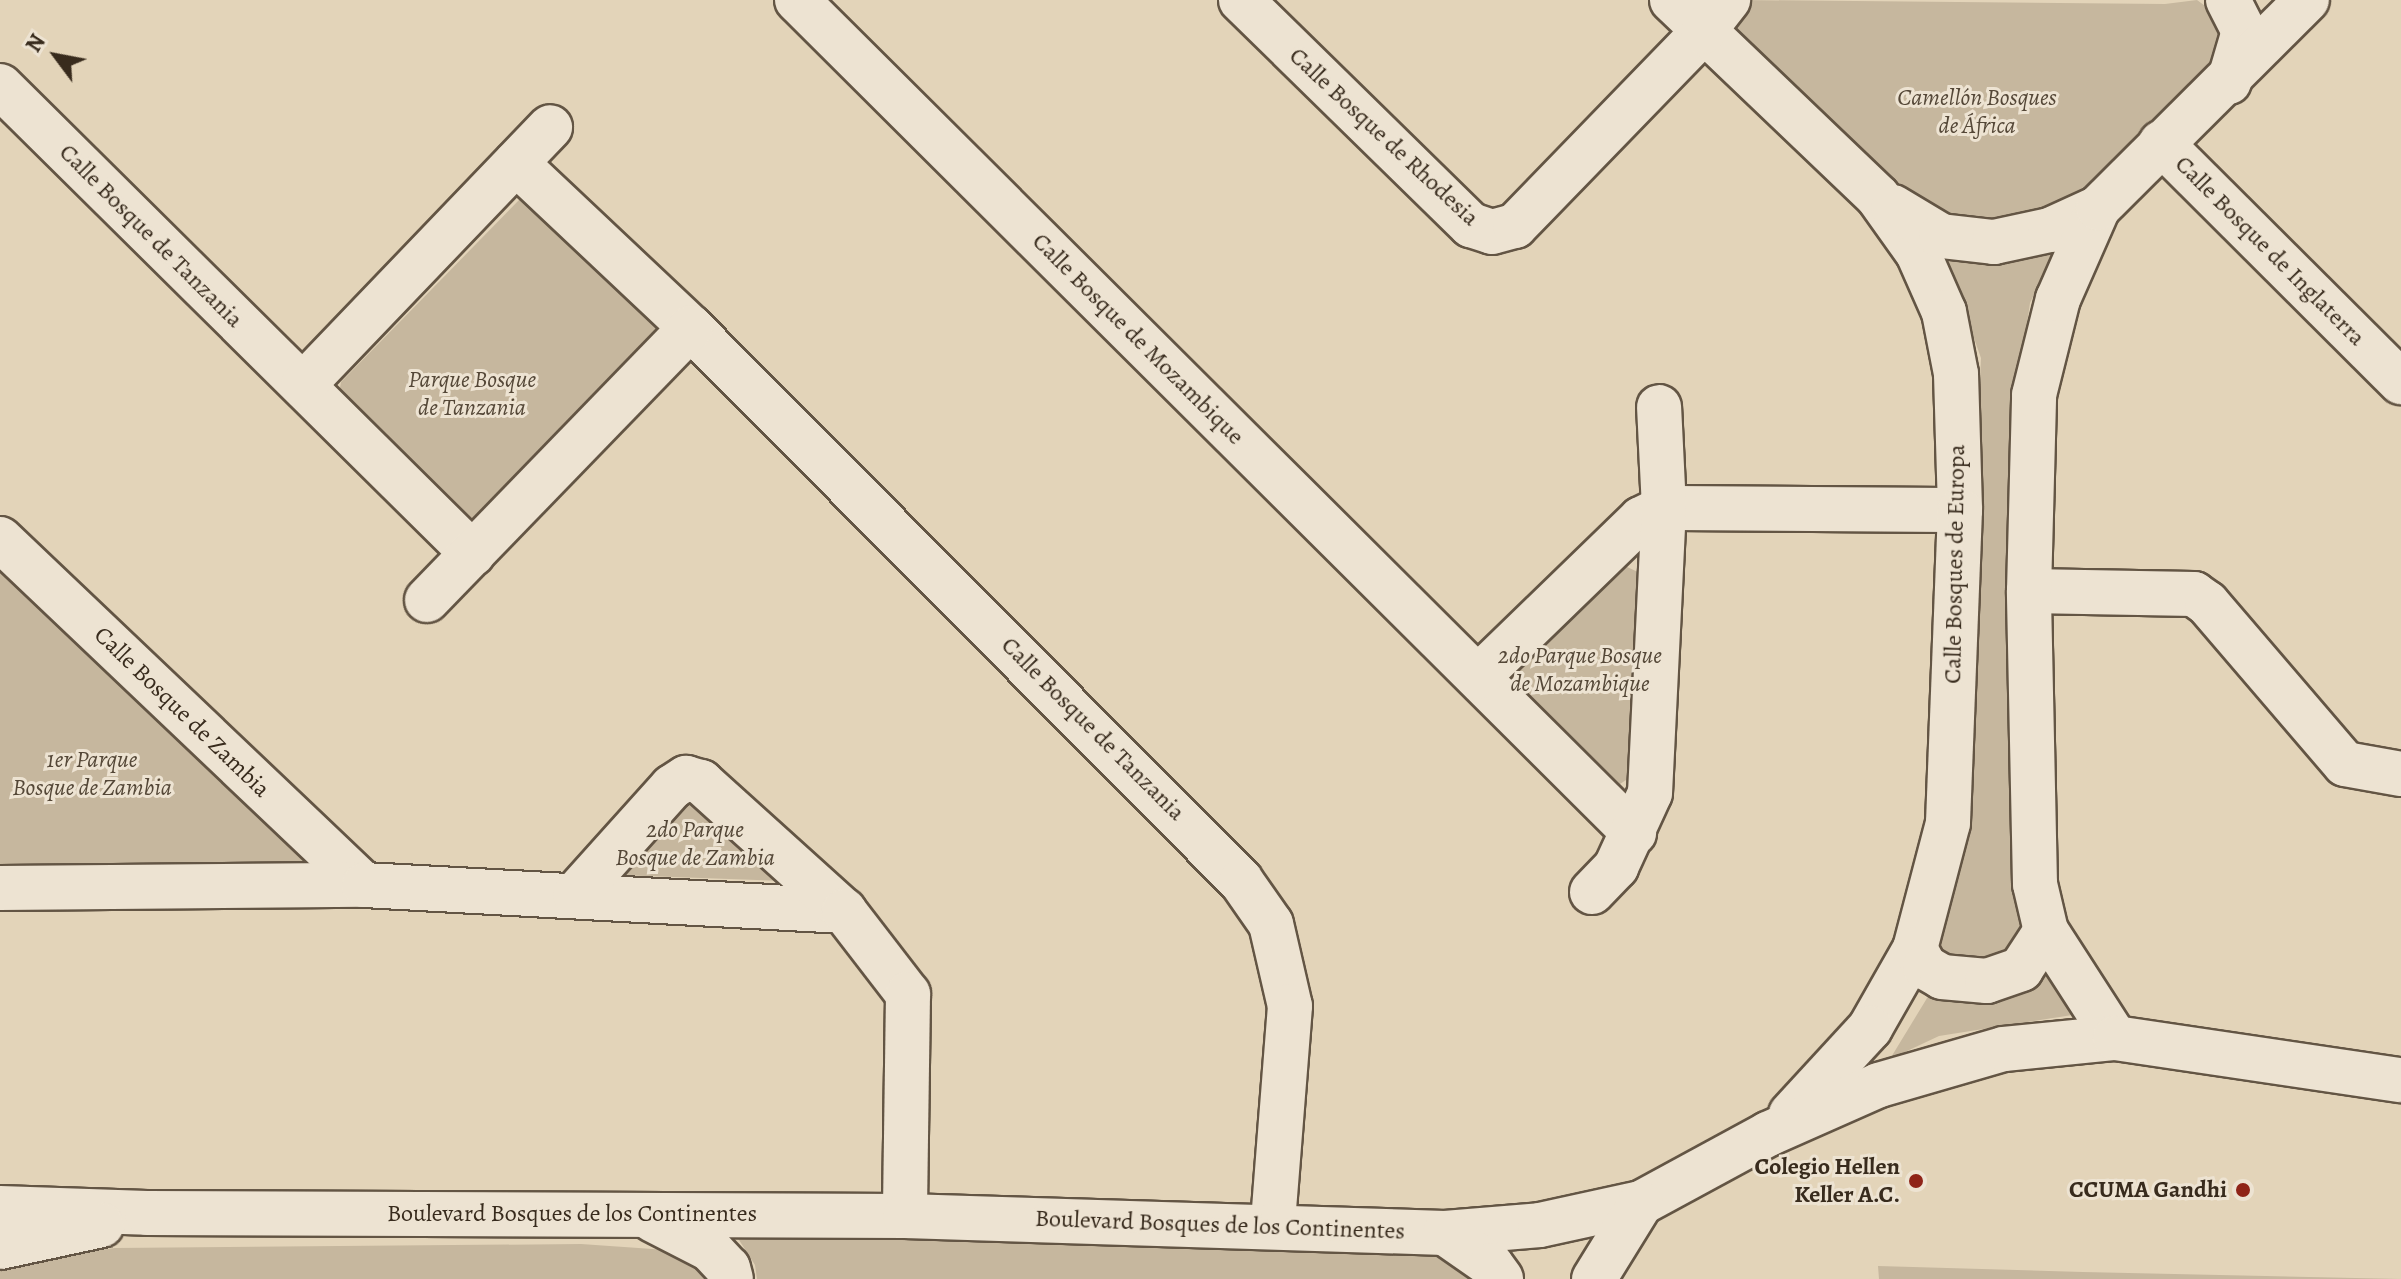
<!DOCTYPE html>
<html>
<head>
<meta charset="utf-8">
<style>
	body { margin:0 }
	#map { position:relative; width:2401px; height:1279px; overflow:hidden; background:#e3d4b9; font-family:Alegreya,serif }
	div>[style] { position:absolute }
	.green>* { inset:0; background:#c6b79e }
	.roads { filter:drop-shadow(2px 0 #635544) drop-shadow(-2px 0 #635544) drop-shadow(0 2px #635544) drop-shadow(0 -2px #635544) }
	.minor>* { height:44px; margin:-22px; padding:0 22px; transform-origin:22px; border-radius:22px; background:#ede3d2 }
	.tertiary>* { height:44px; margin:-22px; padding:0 22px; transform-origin:22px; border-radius:22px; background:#ede3d2 }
	.dots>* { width:22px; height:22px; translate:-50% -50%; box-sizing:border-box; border:4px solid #ede3d2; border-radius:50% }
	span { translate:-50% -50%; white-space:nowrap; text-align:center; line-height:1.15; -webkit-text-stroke:6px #ede3d2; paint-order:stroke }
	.park-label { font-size:24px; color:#544737; font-style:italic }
	.street-label { font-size:24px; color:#382b1d }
	.poi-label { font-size:24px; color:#382b1d; font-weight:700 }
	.right { translate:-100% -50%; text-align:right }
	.north { position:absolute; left:16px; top:16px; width:80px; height:80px; -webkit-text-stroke:6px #ede3d2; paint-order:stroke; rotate:302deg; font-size:22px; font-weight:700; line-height:32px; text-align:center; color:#382b1d }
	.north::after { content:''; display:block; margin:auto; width:28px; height:36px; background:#382b1d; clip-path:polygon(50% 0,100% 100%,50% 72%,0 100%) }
</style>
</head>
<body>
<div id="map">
	<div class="green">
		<div style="clip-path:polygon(1738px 0,2165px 4px,2197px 0,2220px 17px,2228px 55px,2142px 144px,2063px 207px,1981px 225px,1916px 214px,1736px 35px)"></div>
		<div style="clip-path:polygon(520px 199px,539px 201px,661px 319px,665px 340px,483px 527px,464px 528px,337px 403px,341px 382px)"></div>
		<div style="clip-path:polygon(2060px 240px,2030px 303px,2013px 419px,2025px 944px,1977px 967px,1932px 952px,1959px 830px,1981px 358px,1944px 253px)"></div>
		<div style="clip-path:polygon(1610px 559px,1640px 573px,1632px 776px,1617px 786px,1500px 668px)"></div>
		<div style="clip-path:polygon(0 562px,331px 868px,0 864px)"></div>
		<div style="clip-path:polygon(692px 794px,786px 881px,618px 875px)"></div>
		<div style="clip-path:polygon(2043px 970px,2062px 999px,2085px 1013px,1939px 1036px,1890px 1059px,1935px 985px)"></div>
		<div style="clip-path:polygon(732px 1229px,1450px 1247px,1488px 1279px,757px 1279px,755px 1265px)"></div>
		<div style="clip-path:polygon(581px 1244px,667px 1250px,697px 1267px,706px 1279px,0 1279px,0 1261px,115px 1248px)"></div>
		<div style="clip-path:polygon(1878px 1266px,2083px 1272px,2401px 1279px,1879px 1279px)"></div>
	</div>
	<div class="roads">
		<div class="minor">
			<div style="left:797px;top:0;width:1181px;rotate:44.86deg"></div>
			<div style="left:1241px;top:0;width:322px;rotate:44.4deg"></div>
			<div style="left:1471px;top:225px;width:22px;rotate:18deg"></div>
			<div style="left:1492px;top:232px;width:24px;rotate:-15deg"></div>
			<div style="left:1515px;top:226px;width:270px;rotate:-45.9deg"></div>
			<div style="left:0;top:86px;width:665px;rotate:44.7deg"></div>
			<div style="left:2161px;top:143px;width:339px;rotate:44.9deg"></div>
			<div style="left:516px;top:163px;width:241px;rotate:43.3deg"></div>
			<div style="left:691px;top:328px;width:780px;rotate:45.16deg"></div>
			<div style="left:1241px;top:881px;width:52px;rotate:55.1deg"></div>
			<div style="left:1271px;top:924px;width:84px;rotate:77deg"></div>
			<div style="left:1290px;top:1006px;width:218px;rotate:94.5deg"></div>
			<div style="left:303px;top:385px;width:357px;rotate:-46.2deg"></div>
			<div style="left:0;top:539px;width:502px;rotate:43.55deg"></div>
			<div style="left:2029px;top:591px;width:165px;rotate:1deg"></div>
			<div style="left:2194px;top:594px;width:16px;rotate:35deg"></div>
			<div style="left:2207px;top:603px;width:212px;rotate:49.4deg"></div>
			<div style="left:2345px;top:764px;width:57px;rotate:10.1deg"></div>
			<div style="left:427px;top:600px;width:379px;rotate:-45.9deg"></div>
			<div style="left:1478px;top:677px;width:227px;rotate:-44.1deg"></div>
			<div style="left:1641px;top:519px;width:25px;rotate:-26deg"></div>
			<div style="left:1664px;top:508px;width:296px;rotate:0.4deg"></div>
			<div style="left:0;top:888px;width:364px;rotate:-0.5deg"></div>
			<div style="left:364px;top:885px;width:481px;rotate:3.1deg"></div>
			<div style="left:1592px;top:892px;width:35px;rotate:-46deg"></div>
			<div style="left:1616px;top:867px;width:81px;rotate:-65.3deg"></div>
			<div style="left:1650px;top:793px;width:285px;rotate:-87.2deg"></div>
			<div style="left:1664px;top:508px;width:101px;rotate:-92.8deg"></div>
			<div style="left:575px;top:895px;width:145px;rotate:-48.1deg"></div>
			<div style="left:672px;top:787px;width:17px;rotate:-33deg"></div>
			<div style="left:686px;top:778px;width:16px;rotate:15deg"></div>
			<div style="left:701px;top:782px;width:193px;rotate:42.1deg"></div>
			<div style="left:844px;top:911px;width:105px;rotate:52.4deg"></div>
			<div style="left:908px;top:994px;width:222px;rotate:90.8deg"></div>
		</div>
		<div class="tertiary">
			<div style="left:1672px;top:0;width:285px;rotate:43.7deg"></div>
			<div style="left:1878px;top:197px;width:69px;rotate:54.5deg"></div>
			<div style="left:1918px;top:253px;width:64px;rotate:66.2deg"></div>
			<div style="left:1944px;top:312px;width:63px;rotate:79deg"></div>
			<div style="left:1956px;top:374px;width:136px;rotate:88.3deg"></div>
			<div style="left:1960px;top:510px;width:313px;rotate:92.2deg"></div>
			<div style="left:1948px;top:823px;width:130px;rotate:104.7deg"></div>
			<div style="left:1915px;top:949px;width:91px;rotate:119.7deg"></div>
			<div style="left:1870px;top:1028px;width:117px;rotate:132.6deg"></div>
			<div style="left:2228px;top:0;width:35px;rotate:63deg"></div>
			<div style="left:2244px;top:31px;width:53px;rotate:106.4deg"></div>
			<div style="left:1703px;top:32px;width:41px;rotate:-52deg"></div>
			<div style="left:1893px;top:207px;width:56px;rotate:31.1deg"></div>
			<div style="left:1941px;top:236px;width:53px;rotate:6.5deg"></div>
			<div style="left:1994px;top:242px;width:57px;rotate:-12.1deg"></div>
			<div style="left:2050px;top:230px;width:53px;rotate:-24.6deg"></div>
			<div style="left:1915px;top:949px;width:21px;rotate:61deg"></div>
			<div style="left:1925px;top:967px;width:20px;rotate:30deg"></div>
			<div style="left:1942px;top:977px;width:45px;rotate:5.1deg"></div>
			<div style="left:1987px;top:981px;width:36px;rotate:-19deg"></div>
			<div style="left:2021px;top:969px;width:45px;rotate:-56.7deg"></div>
			<div style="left:2115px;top:1038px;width:127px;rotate:-122.8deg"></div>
			<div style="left:2046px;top:931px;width:48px;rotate:-103.2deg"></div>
			<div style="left:2035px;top:884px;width:293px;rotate:-91.2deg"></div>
			<div style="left:2029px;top:591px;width:196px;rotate:-88.5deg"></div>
			<div style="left:2034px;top:395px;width:99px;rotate:-76deg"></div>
			<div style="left:2058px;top:299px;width:99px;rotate:-66.3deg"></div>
			<div style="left:2098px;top:208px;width:295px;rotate:-44.9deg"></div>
			<div style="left:0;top:1208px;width:147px;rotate:1.9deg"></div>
			<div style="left:147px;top:1213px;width:758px;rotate:0.23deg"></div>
			<div style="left:905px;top:1216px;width:540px;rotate:1.8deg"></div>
			<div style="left:1445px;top:1233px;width:95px;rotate:-4.8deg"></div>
			<div style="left:1540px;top:1225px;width:103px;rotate:-12.3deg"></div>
			<div style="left:1641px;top:1203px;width:145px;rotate:-28.5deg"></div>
			<div style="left:1768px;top:1134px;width:121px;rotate:-23.8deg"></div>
			<div style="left:1879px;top:1085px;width:130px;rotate:-16.1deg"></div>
			<div style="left:2004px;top:1049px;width:112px;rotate:-5.7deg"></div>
			<div style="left:2115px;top:1038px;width:289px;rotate:8.4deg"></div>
			<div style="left:653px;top:1220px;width:64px;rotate:27deg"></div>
			<div style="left:710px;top:1249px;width:26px;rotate:47deg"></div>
			<div style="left:728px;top:1268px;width:11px;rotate:75deg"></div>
			<div style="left:1445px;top:1233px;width:56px;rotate:34.8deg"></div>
			<div style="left:1491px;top:1265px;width:17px;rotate:54deg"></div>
			<div style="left:0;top:1247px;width:104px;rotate:-12.2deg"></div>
			<div style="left:1594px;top:1279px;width:89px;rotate:-58.3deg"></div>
		</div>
	</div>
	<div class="dots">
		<div style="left:1916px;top:1181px;background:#8f2418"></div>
		<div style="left:2243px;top:1190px;background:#8f2418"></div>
	</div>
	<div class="park-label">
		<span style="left:1977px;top:112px">Camellón Bosques<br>de África</span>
		<span style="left:472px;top:394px">Parque Bosque<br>de Tanzania</span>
		<span style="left:1580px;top:670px">2do Parque Bosque<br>de Mozambique</span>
		<span style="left:92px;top:774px">1er Parque<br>Bosque de Zambia</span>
		<span style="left:695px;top:844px">2do Parque<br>Bosque de Zambia</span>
	</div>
	<div class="street-label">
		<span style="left:1384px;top:137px;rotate:43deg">Calle Bosque de Rhodesia</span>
		<span style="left:151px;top:236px;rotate:45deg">Calle Bosque de Tanzania</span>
		<span style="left:2270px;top:251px;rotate:45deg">Calle Bosque de Inglaterra</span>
		<span style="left:1138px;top:339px;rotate:45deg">Calle Bosque de Mozambique</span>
		<span style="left:1955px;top:564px;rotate:-89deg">Calle Bosques de Europa</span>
		<span style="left:182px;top:712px;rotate:44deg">Calle Bosque de Zambia</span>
		<span style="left:1093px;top:729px;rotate:45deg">Calle Bosque de Tanzania</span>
		<span style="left:572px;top:1214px">Boulevard Bosques de los Continentes</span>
		<span style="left:1220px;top:1225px;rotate:2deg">Boulevard Bosques de los Continentes</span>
	</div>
	<div class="poi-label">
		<span class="right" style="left:1900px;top:1181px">Colegio Hellen<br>Keller A.C.</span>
		<span class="right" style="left:2227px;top:1190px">CCUMA Gandhi</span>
	</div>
	<div class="north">N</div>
</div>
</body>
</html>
